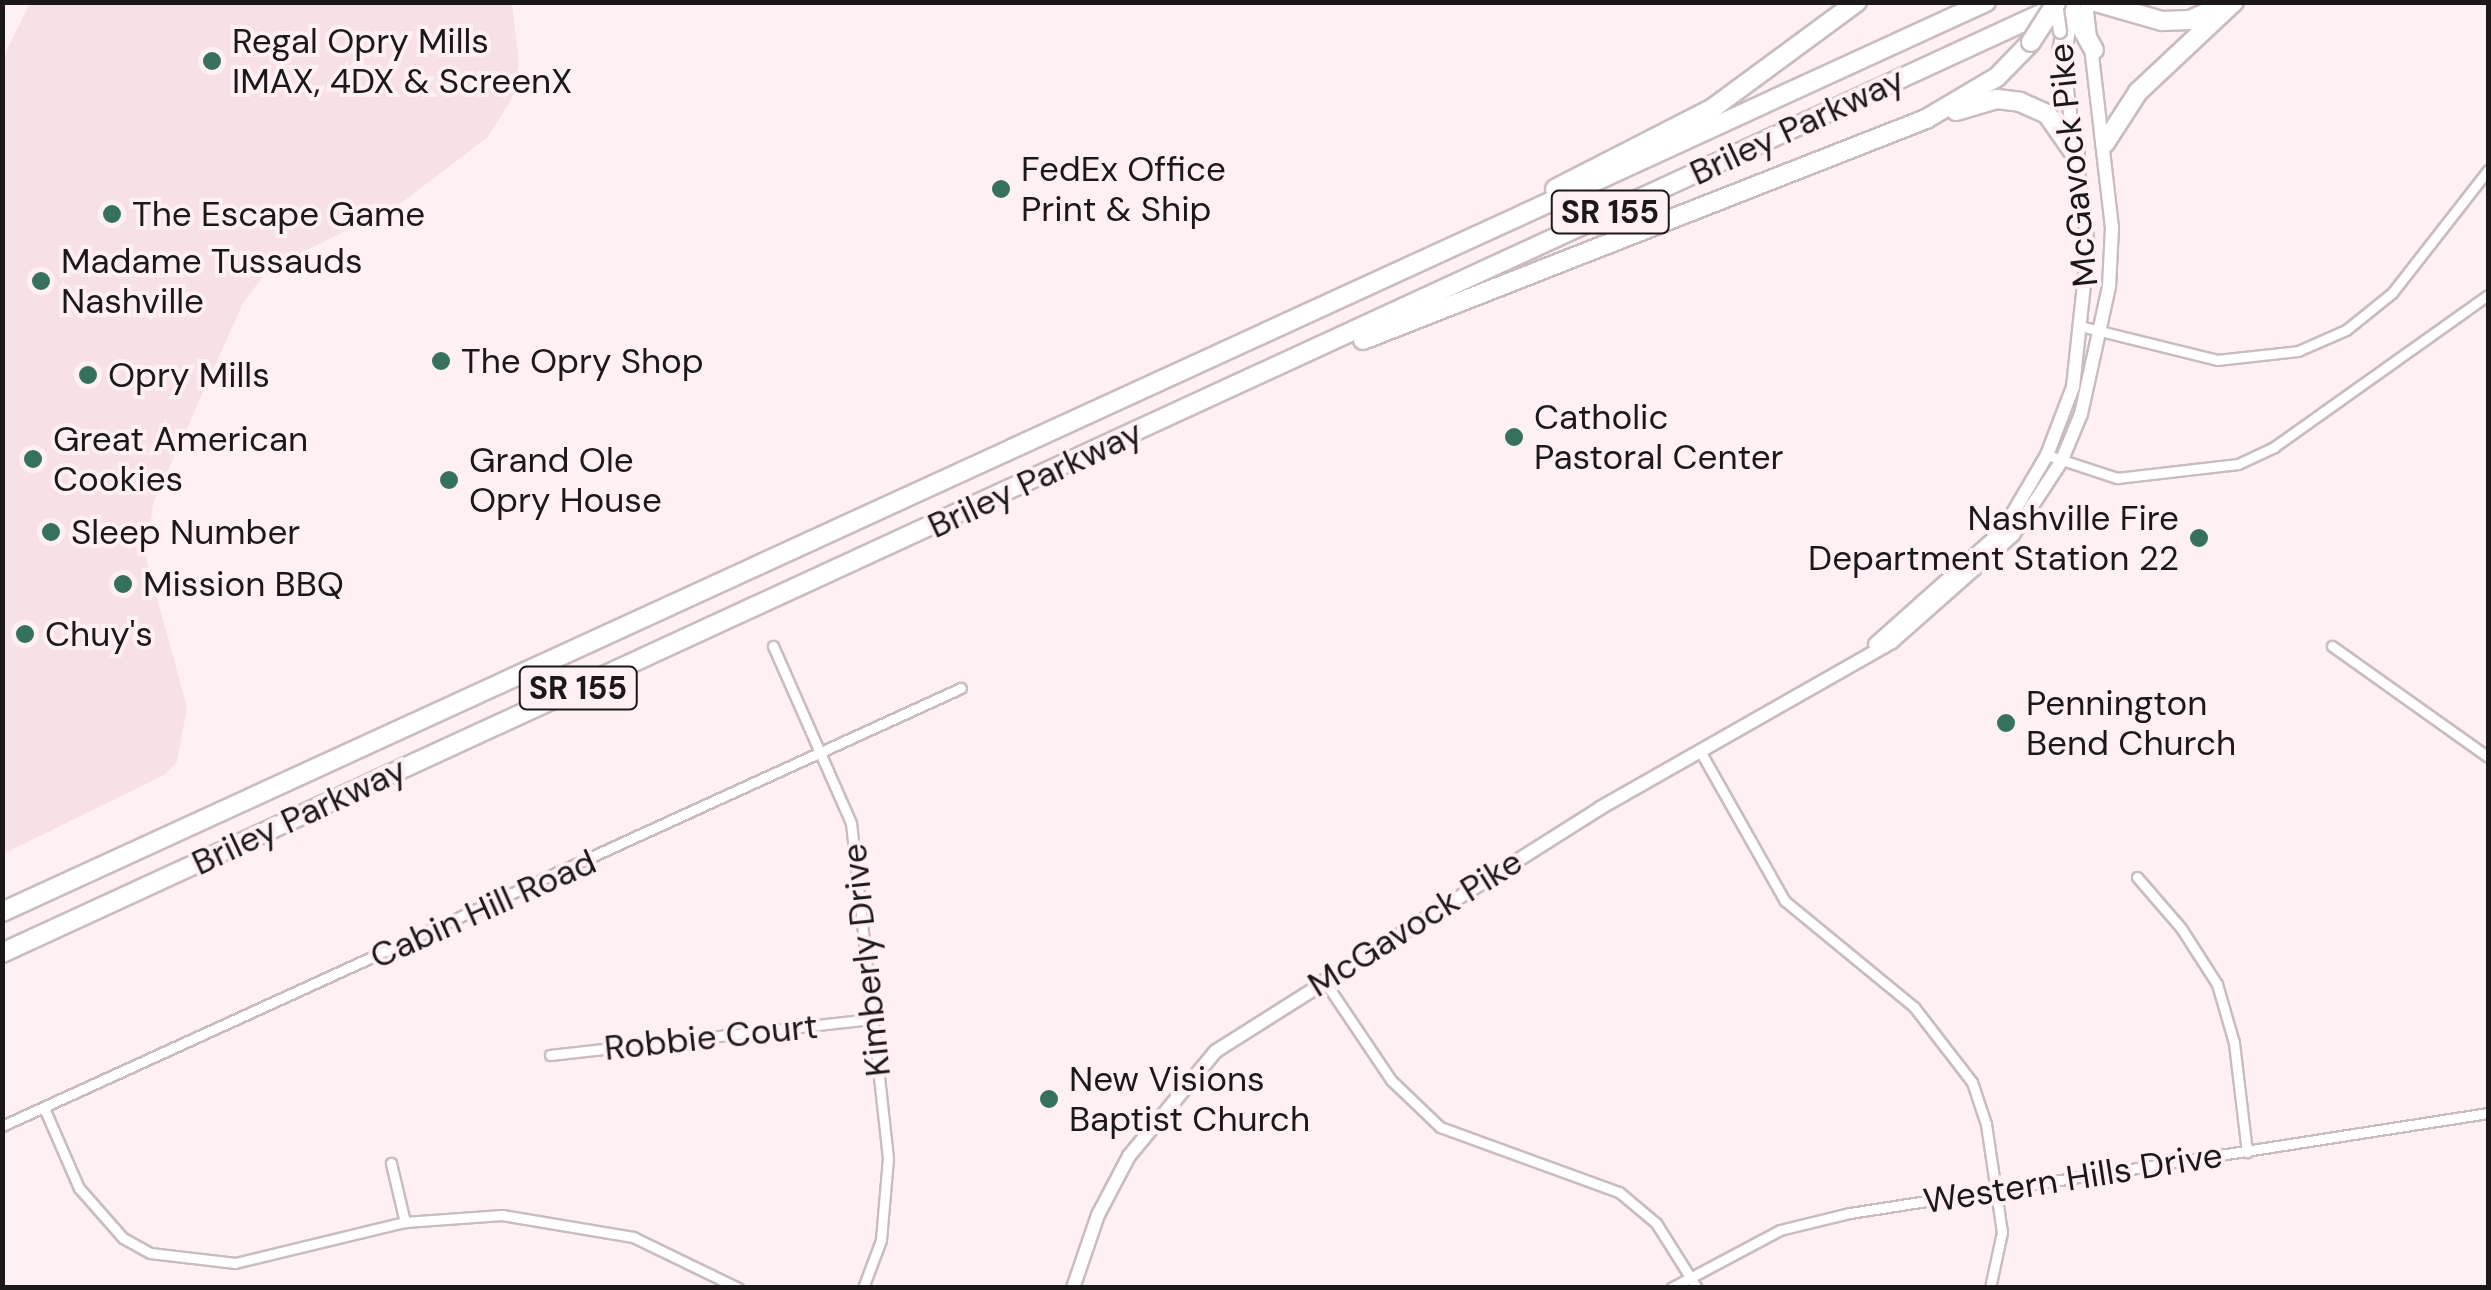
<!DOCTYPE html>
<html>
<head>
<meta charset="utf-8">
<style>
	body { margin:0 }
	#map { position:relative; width:2491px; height:1290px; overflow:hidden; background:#fef0f3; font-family:"DM Sans",sans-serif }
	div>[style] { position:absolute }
	.built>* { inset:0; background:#f8e1e6 }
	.roads { filter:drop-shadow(2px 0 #c9bcbf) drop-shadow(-2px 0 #c9bcbf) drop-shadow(0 2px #c9bcbf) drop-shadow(0 -2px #c9bcbf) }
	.street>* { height:9px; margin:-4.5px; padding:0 4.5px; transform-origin:4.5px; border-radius:4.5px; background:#fff }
	.secondary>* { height:12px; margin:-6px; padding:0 6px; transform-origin:6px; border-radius:6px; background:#fff }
	.highway>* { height:18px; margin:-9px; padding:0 9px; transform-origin:9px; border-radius:9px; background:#fff }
	.bridges { filter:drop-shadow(2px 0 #c9bcbf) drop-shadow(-2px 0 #c9bcbf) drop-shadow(0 2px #c9bcbf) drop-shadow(0 -2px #c9bcbf) }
	.secondary-bridge>* { height:12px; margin:-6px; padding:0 6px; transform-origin:6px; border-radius:6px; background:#fff }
	.highway-bridge>* { height:18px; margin:-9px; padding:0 9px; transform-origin:9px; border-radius:9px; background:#fff }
	.dots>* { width:28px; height:28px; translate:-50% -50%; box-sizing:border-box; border:5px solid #fef0f3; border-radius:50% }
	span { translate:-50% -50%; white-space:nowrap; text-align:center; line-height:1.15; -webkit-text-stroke:8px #fef0f3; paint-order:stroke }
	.shield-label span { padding:2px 8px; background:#fef0f3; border:2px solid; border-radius:8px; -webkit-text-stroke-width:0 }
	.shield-label { font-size:32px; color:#1c1819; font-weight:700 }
	.poi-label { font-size:35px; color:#1c1819 }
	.left { translate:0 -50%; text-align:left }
	.right { translate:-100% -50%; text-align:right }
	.street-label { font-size:35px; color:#1c1819 }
	.frame { position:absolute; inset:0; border:5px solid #1c1819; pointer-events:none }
</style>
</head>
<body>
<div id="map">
	<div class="built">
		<div style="clip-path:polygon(30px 3px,512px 3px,519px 63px,512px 98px,488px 137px,400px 204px,269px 269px,243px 303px,153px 504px,146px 558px,187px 707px,177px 762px,164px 775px,3px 854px,2px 60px)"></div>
	</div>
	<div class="roads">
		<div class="street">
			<div style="left:2084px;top:327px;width:137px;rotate:13.9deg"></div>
			<div style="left:2217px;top:360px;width:81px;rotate:-6.3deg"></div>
			<div style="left:2298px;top:351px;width:52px;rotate:-23.6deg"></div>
			<div style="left:2346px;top:330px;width:59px;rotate:-38.8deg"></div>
			<div style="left:2392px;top:293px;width:156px;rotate:-52deg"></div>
			<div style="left:2047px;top:455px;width:74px;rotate:18.2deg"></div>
			<div style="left:2117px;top:478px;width:122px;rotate:-6.6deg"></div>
			<div style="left:2238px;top:464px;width:40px;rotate:-25deg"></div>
			<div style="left:2274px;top:447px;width:262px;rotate:-35.4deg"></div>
			<div style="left:773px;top:646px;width:193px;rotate:66.2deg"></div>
			<div style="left:851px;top:823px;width:337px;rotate:83.7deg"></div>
			<div style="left:888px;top:1158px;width:82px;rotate:94.9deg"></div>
			<div style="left:881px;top:1240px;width:51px;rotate:110.6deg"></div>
			<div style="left:2332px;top:646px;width:191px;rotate:35.4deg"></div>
			<div style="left:1700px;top:751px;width:172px;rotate:60.5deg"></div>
			<div style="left:1785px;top:901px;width:167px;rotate:39.4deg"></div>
			<div style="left:1914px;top:1007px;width:95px;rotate:52.3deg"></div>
			<div style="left:1972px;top:1082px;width:44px;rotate:71.6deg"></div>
			<div style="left:1986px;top:1124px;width:109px;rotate:81.6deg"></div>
			<div style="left:2002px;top:1232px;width:57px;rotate:102.1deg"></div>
			<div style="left:2137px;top:877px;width:67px;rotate:49.2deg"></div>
			<div style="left:2181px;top:928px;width:67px;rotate:57.3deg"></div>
			<div style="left:2217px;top:984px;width:61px;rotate:73.9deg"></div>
			<div style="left:2234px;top:1043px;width:110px;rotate:83.2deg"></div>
			<div style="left:1323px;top:979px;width:122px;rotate:56deg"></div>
			<div style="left:1391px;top:1080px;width:68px;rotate:43.8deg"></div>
			<div style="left:1440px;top:1127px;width:190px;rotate:20deg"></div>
			<div style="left:1619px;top:1192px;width:48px;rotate:40deg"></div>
			<div style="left:1656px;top:1223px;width:77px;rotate:57.8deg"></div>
			<div style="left:550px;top:1055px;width:325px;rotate:-6.4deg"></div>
			<div style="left:44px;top:1108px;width:87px;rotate:66.4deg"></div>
			<div style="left:79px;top:1188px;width:67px;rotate:48.7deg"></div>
			<div style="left:123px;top:1238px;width:31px;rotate:29deg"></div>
			<div style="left:150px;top:1253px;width:86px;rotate:6.7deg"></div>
			<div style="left:235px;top:1263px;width:175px;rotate:-13.6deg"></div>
			<div style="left:405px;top:1222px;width:97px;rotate:-4.1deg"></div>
			<div style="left:502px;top:1215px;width:133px;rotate:9.5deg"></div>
			<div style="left:633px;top:1237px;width:117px;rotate:25.9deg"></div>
			<div style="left:2px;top:1126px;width:1054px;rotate:-24.55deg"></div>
			<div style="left:391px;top:1163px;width:61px;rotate:76.7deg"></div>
			<div style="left:1671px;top:1288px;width:123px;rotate:-28deg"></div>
			<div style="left:1780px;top:1230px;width:72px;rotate:-13.7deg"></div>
			<div style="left:1850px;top:1213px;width:646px;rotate:-8.91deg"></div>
		</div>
		<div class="secondary">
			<div style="left:1875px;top:644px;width:171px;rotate:-41.7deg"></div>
			<div style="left:2003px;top:530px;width:87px;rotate:-59.6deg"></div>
			<div style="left:2047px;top:455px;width:73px;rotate:-69.1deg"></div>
			<div style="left:2073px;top:387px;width:142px;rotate:-83.9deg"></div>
			<div style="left:2088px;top:246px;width:202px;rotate:-97.7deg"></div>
			<div style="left:1073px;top:1288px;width:77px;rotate:-71.1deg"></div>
			<div style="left:1098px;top:1215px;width:67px;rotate:-62.3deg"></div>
			<div style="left:1129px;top:1156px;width:136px;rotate:-50.4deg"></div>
			<div style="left:1216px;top:1051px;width:454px;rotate:-32.3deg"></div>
			<div style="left:1600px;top:808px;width:336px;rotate:-29.6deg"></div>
			<div style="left:1892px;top:642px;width:162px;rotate:-41.5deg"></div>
			<div style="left:2013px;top:535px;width:87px;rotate:-56.7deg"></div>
			<div style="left:2061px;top:462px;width:52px;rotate:-67.4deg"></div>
			<div style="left:2081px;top:414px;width:130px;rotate:-77.6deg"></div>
			<div style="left:2109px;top:287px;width:59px;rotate:-87.1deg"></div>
			<div style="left:2112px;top:228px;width:227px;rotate:-96.6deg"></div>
		</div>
		<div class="highway">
			<div style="left:2096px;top:2px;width:69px;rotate:16.1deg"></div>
			<div style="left:2162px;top:21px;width:28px;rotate:-2deg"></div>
			<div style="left:2190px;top:20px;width:37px;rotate:-24deg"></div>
			<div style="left:2070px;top:7px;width:49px;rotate:60.8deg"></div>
			<div style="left:2062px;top:52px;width:51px;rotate:-79.8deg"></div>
			<div style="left:1956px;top:111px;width:43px;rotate:-16.3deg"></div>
			<div style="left:1997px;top:99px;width:23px;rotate:7deg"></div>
			<div style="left:2020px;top:102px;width:30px;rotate:24deg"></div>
			<div style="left:2047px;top:114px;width:49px;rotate:55deg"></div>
			<div style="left:2105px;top:143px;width:61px;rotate:-57.1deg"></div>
			<div style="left:2138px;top:92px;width:132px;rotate:-43.2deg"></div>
			<div style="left:1555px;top:189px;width:178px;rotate:-27.1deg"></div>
			<div style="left:1713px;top:108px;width:179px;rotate:-36.4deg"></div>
			<div style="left:1363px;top:340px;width:605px;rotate:-21.43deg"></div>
			<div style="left:1926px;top:119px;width:82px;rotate:-30.6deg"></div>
			<div style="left:1997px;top:77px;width:49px;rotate:-45.8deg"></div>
			<div style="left:2px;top:912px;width:2183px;rotate:-24.64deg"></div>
			<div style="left:2px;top:953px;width:2273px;rotate:-24.73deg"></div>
		</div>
	</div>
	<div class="bridges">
		<div class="secondary-bridge">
			<div style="left:2056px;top:3px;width:29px;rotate:82deg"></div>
		</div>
		<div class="highway-bridge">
			<div style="left:2031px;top:42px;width:46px;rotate:-57.3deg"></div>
		</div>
	</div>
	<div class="dots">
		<div style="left:212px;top:61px;background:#35715c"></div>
		<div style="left:1001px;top:189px;background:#35715c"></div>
		<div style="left:112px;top:214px;background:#35715c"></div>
		<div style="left:41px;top:281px;background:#35715c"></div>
		<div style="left:441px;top:361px;background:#35715c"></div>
		<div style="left:88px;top:375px;background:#35715c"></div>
		<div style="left:1514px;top:437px;background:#35715c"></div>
		<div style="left:33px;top:459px;background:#35715c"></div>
		<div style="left:449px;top:480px;background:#35715c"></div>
		<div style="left:51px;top:532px;background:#35715c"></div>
		<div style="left:2199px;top:538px;background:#35715c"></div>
		<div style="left:123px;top:584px;background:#35715c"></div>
		<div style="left:25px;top:634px;background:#35715c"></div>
		<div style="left:2006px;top:723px;background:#35715c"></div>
		<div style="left:1049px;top:1099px;background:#35715c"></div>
	</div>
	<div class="shield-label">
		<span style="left:1610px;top:212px">SR 155</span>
		<span style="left:578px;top:688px">SR 155</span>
	</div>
	<div class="poi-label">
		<span class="left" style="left:232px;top:61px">Regal Opry Mills<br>IMAX, 4DX &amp; ScreenX</span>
		<span class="left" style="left:1021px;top:189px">FedEx Office<br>Print &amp; Ship</span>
		<span class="left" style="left:132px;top:214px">The Escape Game</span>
		<span class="left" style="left:61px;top:281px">Madame Tussauds<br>Nashville</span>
		<span class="left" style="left:461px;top:361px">The Opry Shop</span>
		<span class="left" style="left:108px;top:375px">Opry Mills</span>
		<span class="left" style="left:1534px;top:437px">Catholic<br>Pastoral Center</span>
		<span class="left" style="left:53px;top:459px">Great American<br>Cookies</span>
		<span class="left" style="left:469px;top:480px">Grand Ole<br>Opry House</span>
		<span class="right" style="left:2179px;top:538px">Nashville Fire<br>Department Station 22</span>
		<span class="left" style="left:71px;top:532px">Sleep Number</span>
		<span class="left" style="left:143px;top:584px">Mission BBQ</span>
		<span class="left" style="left:45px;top:634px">Chuy's</span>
		<span class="left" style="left:2026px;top:723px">Pennington<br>Bend Church</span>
		<span class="left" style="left:1069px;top:1099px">New Visions<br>Baptist Church</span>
	</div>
	<div class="street-label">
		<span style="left:1797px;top:126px;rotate:-25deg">Briley Parkway</span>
		<span style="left:2073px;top:165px;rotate:-96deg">McGavock Pike</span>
		<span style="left:1035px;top:479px;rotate:-25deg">Briley Parkway</span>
		<span style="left:299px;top:816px;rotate:-25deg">Briley Parkway</span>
		<span style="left:483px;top:909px;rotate:-24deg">Cabin Hill Road</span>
		<span style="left:1415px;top:923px;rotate:-32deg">McGavock Pike</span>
		<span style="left:866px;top:960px;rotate:-96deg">Kimberly Drive</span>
		<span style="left:711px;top:1037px;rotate:-6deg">Robbie Court</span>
		<span style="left:2073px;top:1178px;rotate:-9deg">Western Hills Drive</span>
	</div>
	<div class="frame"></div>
</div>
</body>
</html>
